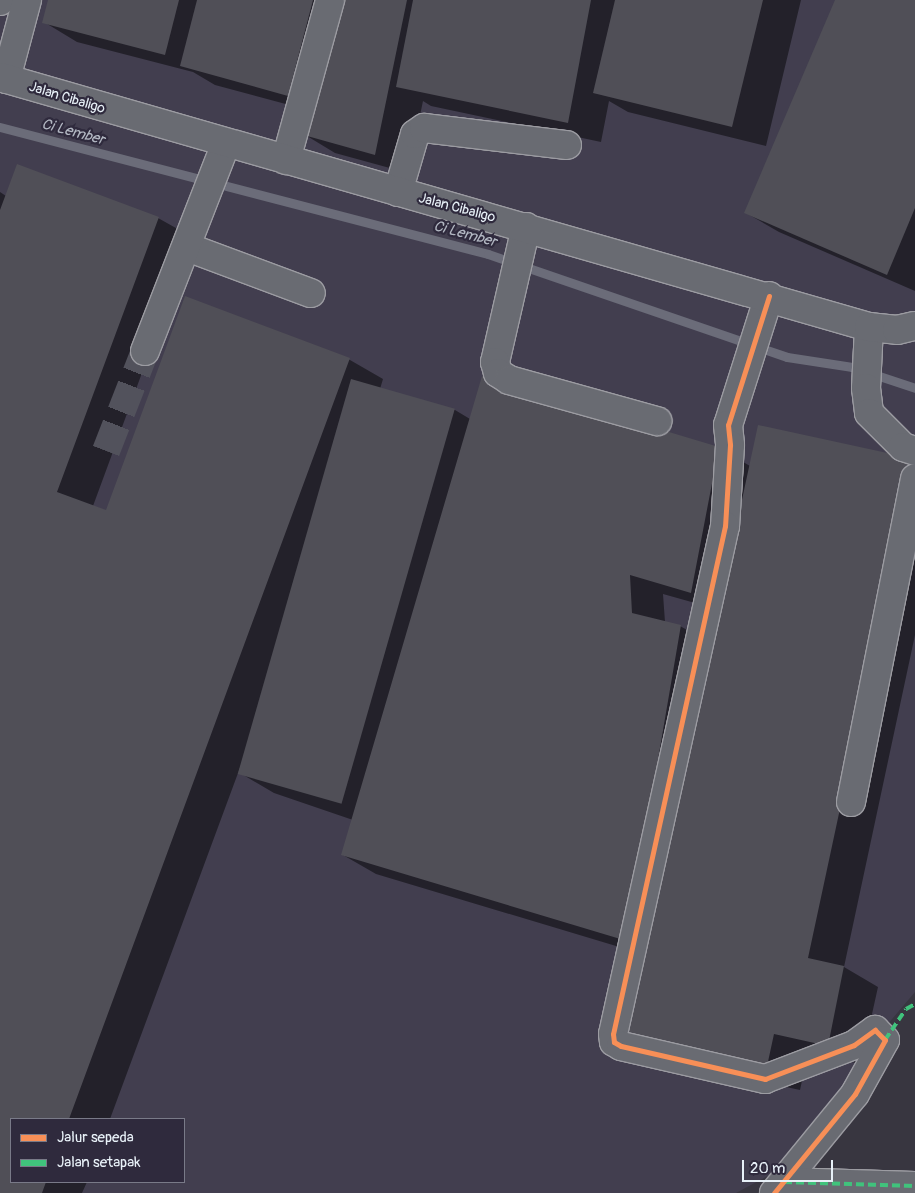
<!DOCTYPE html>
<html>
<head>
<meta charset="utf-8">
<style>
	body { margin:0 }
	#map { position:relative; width:915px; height:1193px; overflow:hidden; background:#383640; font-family:Pangolin,sans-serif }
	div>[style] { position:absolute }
	.built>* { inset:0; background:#423e4f }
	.shadow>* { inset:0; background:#0007 }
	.stream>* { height:9px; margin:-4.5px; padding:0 4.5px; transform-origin:4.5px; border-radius:4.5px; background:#6b6c79 }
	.building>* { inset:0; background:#504f57; transform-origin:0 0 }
	.minor-tunnel>* { height:28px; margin-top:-14px; transform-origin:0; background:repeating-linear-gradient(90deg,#52525c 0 28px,transparent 0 42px) }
	.roads { filter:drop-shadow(1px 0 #9c9ca2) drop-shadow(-1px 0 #9c9ca2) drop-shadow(0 1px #9c9ca2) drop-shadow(0 -1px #9c9ca2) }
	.minor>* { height:28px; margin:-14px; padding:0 14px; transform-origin:14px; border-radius:14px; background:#696b72 }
	.major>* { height:28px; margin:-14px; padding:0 14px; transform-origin:14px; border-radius:14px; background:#696b72 }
	.quiet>* { height:4px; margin-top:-2px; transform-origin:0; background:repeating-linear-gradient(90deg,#40c37c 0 8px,transparent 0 12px) }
	.cycleway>* { height:5px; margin:-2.5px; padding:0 2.5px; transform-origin:2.5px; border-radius:2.5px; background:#f78f57 }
	span { translate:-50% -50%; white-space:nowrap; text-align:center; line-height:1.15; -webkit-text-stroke:4.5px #2f2a3d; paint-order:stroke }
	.street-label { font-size:14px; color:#e8f1f8 }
	.water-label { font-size:15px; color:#b2b7c2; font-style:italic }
	.legend { position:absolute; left:10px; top:1118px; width:175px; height:65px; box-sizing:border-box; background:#2f2a3d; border:1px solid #797a88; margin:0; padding:6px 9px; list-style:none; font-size:15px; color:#e8f1f8 }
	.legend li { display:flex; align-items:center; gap:10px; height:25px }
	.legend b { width:25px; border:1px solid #797a88 }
	.scale { position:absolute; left:742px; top:1160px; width:91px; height:22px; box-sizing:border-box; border:2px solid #e8f1f8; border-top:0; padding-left:6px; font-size:15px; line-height:18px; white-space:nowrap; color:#e8f1f8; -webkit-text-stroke:4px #2f2a3d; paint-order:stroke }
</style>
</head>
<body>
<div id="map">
	<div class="built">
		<div style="clip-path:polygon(evenodd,0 0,915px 0,915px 992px,870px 1045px,847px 1095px,788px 1165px,736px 1193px,0 1193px,0 0,11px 1119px,184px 1119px,184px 1182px,11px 1182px,11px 1119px)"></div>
	</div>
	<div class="shadow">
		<div style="clip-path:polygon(49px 0,801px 0,766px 146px,628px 112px,609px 101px,601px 142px,431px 106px,423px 101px,408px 173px,335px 153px,302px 133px,308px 110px,215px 85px,193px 72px,77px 42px,44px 22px)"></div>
		<div style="clip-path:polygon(836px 0,915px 0,915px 291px,779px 232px,746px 213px)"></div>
		<div style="clip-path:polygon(evenodd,0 192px,6px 196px,158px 218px,192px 237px,93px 506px,107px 511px,185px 298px,350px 360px,383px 379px,380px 389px,455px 410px,470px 419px,719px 448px,750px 466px,915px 461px,915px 635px,844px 967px,878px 987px,861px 1064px,808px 1053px,800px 1090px,661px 1060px,646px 955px,376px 874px,343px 855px,353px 820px,274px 793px,240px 773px,241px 765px,110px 1119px,11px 1119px,11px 1182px,87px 1182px,82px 1193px,0 1193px,0 192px,663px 594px,720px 610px,712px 644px,680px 626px,665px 622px,663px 594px)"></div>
	</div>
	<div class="stream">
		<div style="left:0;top:127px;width:504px;rotate:14.59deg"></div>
		<div style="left:488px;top:254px;width:316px;rotate:19deg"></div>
		<div style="left:787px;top:357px;width:66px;rotate:8.7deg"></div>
		<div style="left:852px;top:367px;width:66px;rotate:18.4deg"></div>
	</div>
	<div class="building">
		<div style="clip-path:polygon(48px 0,179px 0,165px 55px,42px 23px)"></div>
		<div style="clip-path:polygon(197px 0,313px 0,288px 96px,180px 66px)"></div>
		<div style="clip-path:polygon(338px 0,407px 0,375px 155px,300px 134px)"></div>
		<div style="clip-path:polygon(413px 0,591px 0,568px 123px,396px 87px)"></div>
		<div style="clip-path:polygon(615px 0,763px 0,732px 127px,593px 93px)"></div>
		<div style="clip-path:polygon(835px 0,915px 0,915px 208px,887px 275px,744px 213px)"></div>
		<div style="clip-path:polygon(17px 164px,159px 217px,57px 492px,106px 510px,185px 296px,350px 358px,69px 1119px,11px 1119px,11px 1182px,46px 1182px,42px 1193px,0 1193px,0 210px)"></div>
		<div style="clip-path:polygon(482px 376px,719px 447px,691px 593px,630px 575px,632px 613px,681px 625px,627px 941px,341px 855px)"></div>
		<div style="left:351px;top:379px;width:108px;height:411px;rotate:16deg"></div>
		<div style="clip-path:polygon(758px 425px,915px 459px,808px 958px,844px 966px,828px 1046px,774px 1034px,766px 1071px,626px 1041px)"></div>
	</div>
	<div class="minor-tunnel">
		<div style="left:106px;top:451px;width:107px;rotate:-68.7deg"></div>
	</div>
	<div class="roads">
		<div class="minor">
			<div style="left:0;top:1px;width:1px;rotate:-90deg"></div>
			<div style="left:6px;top:79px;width:82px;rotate:-75.1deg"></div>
			<div style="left:286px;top:160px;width:166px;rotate:-74.6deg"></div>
			<div style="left:398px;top:192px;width:60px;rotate:-73.7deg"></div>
			<div style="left:415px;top:134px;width:11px;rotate:-34deg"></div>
			<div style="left:424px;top:128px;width:144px;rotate:6.8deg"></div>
			<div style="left:526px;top:227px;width:139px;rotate:102.9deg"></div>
			<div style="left:495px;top:362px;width:11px;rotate:75deg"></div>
			<div style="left:498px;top:373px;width:13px;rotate:32deg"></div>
			<div style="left:509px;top:380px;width:154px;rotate:15.5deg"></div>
			<div style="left:187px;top:247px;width:132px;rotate:20.4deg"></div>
			<div style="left:769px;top:296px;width:135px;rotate:107.6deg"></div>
			<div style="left:728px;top:425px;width:20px;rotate:84deg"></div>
			<div style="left:730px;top:445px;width:81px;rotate:93.5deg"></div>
			<div style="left:725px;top:526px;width:520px;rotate:102.43deg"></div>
			<div style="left:613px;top:1034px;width:8px;rotate:83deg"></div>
			<div style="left:614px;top:1042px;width:8px;rotate:30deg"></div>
			<div style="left:621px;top:1046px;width:148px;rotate:12.9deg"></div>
			<div style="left:765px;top:1079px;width:95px;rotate:-20.9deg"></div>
			<div style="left:854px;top:1045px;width:26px;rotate:-36deg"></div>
			<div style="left:875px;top:1030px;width:14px;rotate:45deg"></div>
			<div style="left:885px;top:1040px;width:62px;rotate:119.1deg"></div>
			<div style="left:855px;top:1094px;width:128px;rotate:129.3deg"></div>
			<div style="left:869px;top:327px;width:61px;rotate:92.8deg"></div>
			<div style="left:866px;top:388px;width:25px;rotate:83deg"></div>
			<div style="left:869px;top:413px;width:48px;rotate:45deg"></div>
			<div style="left:903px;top:447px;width:13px;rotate:18deg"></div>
			<div style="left:145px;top:351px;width:223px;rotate:-68.7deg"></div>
			<div style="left:851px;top:802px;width:330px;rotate:-78.8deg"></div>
			<div style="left:784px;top:1182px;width:131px;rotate:1.7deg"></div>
		</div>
		<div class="major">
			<div style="left:0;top:77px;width:904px;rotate:16.05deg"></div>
			<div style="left:869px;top:327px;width:28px;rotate:6deg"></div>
			<div style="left:897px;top:330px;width:18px;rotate:-13deg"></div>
		</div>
	</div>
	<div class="quiet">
		<div style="left:885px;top:1040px;width:37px;rotate:-56deg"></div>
		<div style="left:906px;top:1009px;width:10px;rotate:-29deg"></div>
		<div style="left:784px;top:1182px;width:131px;rotate:1.7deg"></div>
	</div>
	<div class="cycleway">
		<div style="left:769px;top:296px;width:135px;rotate:107.6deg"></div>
		<div style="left:728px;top:425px;width:20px;rotate:84deg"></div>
		<div style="left:730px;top:445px;width:81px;rotate:93.5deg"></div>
		<div style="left:725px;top:526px;width:520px;rotate:102.43deg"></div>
		<div style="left:613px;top:1034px;width:8px;rotate:83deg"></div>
		<div style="left:614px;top:1042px;width:8px;rotate:30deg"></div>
		<div style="left:621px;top:1046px;width:148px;rotate:12.9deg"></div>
		<div style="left:765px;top:1079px;width:95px;rotate:-20.9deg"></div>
		<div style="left:854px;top:1045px;width:26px;rotate:-36deg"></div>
		<div style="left:875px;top:1030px;width:14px;rotate:45deg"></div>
		<div style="left:885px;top:1040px;width:62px;rotate:119.1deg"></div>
		<div style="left:855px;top:1094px;width:128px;rotate:129.3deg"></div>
	</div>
	<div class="street-label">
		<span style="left:67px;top:98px;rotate:17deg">Jalan Cibaligo</span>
		<span style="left:457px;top:208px;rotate:15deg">Jalan Cibaligo</span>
	</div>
	<div class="water-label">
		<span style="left:73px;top:132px;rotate:15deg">Ci Lember</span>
		<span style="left:465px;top:234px;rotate:15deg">Ci Lember</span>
	</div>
	<ul class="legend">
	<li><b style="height:6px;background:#f78f57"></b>Jalur sepeda</li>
	<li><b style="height:6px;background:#40c37c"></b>Jalan setapak</li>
	</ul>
	<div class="scale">20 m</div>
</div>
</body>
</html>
